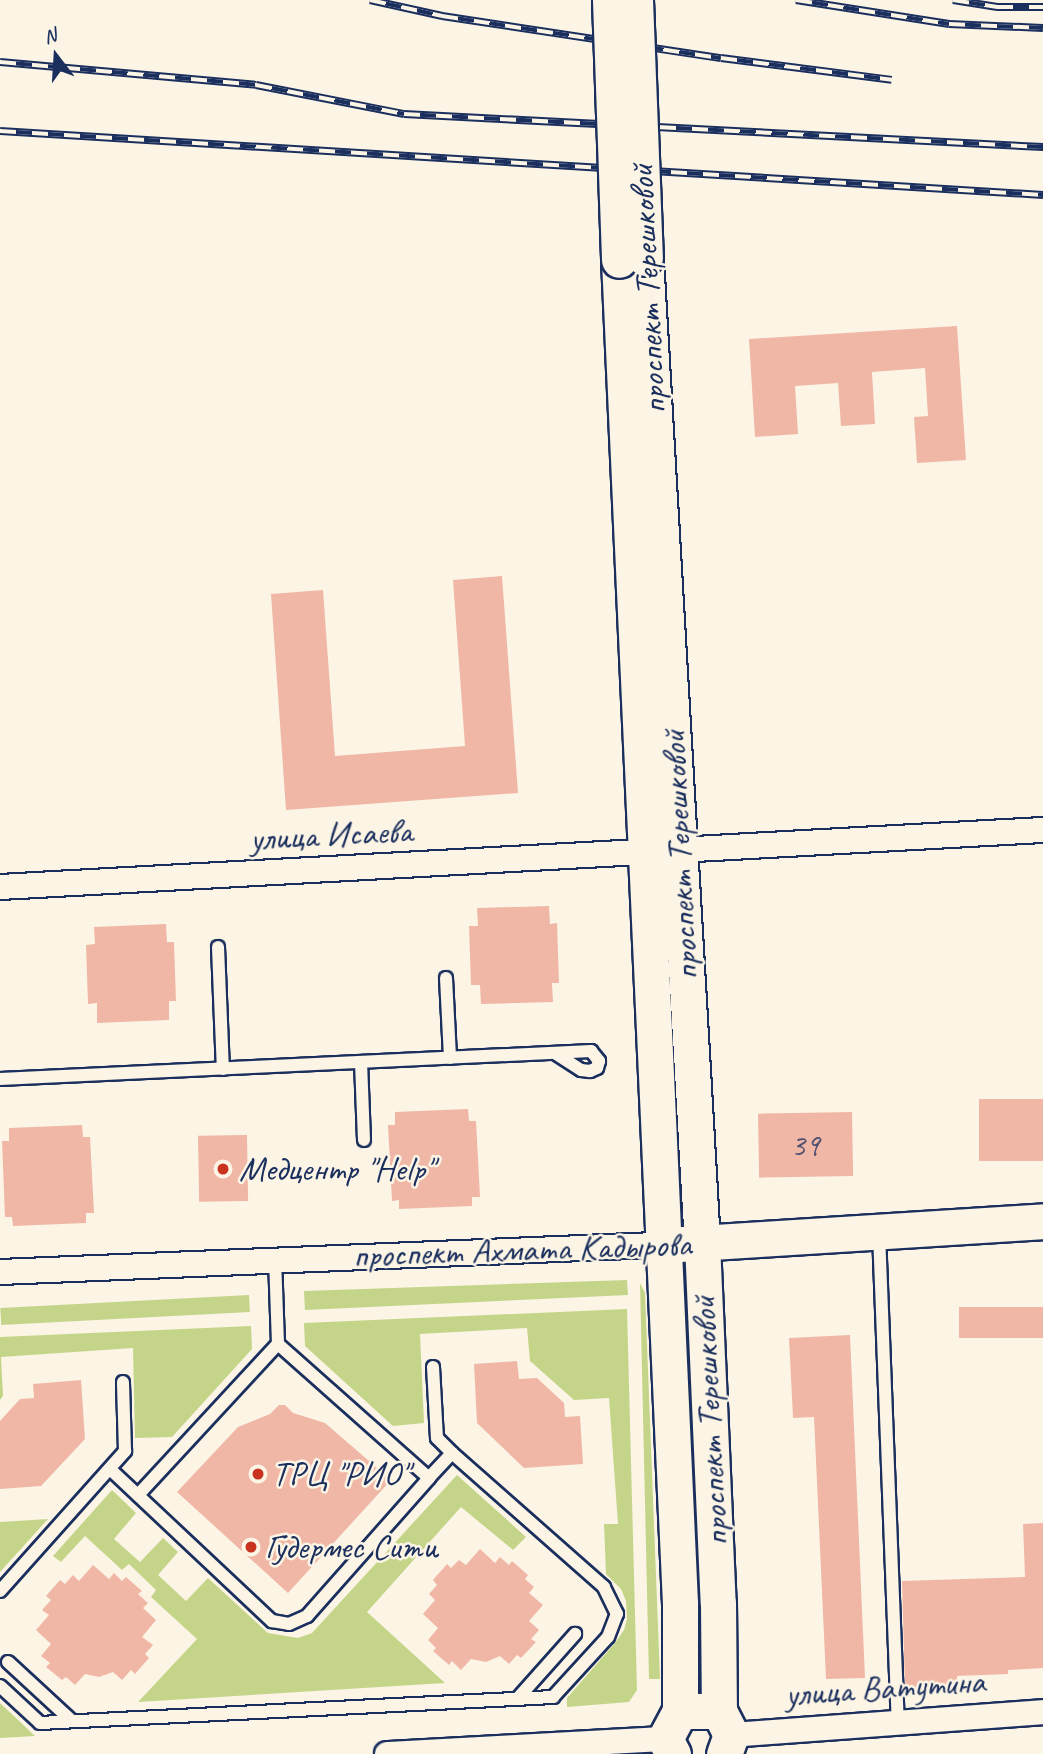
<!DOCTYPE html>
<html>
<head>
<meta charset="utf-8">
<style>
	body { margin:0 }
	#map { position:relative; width:1043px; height:1754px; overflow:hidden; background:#fcf5e5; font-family:Caveat,sans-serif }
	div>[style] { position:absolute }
	.green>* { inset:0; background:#c4d58a; transform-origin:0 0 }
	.building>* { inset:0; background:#f0b7a7; transform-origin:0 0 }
	.roads { filter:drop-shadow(2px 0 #1b2f5e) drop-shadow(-2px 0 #1b2f5e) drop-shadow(0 2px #1b2f5e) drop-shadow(0 -2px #1b2f5e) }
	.lane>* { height:12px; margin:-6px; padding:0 6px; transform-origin:6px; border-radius:6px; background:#fcf5e5 }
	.street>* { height:24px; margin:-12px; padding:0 12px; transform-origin:12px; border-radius:12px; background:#fcf5e5 }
	.secondary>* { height:35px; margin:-17.5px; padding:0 17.5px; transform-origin:17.5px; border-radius:17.5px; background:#fcf5e5 }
	.rail>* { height:8px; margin-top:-4px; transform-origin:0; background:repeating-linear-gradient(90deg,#fcf5e5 0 16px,#1b2f5e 0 32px); box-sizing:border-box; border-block:2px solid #1b2f5e }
	.bridges { filter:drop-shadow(2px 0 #1b2f5e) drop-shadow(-2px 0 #1b2f5e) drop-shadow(0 2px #1b2f5e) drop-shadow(0 -2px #1b2f5e) }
	.secondary-bridge>* { height:35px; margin:-17.5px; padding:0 17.5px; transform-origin:17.5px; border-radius:17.5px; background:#fcf5e5 }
	.dots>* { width:19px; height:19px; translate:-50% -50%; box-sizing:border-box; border:4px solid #fcf5e5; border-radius:50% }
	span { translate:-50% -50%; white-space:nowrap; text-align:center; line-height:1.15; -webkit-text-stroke:5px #fcf5e5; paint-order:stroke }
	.number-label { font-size:32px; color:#505170 }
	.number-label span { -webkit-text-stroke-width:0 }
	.street-label { font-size:35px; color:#1b2f5e }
	.poi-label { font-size:35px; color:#1b2f5e }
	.left { translate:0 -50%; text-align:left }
	.north { position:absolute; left:21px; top:21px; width:70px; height:70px; -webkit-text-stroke:5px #fcf5e5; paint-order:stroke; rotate:343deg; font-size:19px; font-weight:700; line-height:28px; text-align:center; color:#1b2f5e }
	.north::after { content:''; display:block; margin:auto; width:24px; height:32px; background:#1b2f5e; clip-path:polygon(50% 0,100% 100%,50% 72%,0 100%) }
</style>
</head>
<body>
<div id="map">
	<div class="green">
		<div style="clip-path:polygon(627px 1280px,628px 1295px,305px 1310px,304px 1291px)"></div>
		<div style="clip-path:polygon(640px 1283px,645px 1293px,660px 1679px,649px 1679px)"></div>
		<div style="left:249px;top:1295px;width:17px;height:249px;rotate:87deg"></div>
		<div style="clip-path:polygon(627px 1309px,637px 1690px,629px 1702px,567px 1707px,567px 1698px,615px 1643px,624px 1630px,627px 1619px,626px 1601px,621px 1589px,606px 1574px,604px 1524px,618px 1524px,609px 1398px,574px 1400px,530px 1361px,527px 1328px,420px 1334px,424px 1423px,393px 1426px,305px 1346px,304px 1323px)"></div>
		<div style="clip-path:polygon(251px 1326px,252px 1349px,172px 1437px,135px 1438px,133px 1348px,1px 1357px,3px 1396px,0 1400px,0 1337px)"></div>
		<div style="clip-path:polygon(457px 1475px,526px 1537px,513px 1550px,461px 1507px,367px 1612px,445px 1683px,138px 1702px,197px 1639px,151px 1597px,156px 1590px,129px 1564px,122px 1570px,85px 1536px,61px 1562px,53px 1556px,112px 1490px,136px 1513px,114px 1539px,140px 1562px,163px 1538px,178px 1552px,158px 1575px,186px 1601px,208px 1578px,268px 1633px,298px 1638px,312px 1633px)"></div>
		<div style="clip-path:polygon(48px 1519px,0 1572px,0 1522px)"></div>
		<div style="clip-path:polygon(0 1703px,35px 1736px,0 1738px)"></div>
	</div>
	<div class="building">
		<div style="clip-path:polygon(957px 326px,966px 460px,917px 463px,914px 417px,928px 416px,925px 368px,872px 372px,875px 424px,841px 426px,838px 383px,795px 386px,798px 434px,755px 437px,749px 339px)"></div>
		<div style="clip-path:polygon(502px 576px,518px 793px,286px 810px,271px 594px,323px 590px,335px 756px,465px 746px,453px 580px)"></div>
		<div style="clip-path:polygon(549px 906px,550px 924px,557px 923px,559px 983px,552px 983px,553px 1002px,481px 1004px,480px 985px,471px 985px,469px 926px,478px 926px,477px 908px)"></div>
		<div style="clip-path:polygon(166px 924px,167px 942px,174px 942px,176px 1001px,169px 1001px,169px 1020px,97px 1023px,97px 1003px,88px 1004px,86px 945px,95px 944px,94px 927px)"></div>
		<div style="left:1043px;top:1099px;width:62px;height:64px;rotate:90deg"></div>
		<div style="clip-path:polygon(468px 1109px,469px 1121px,476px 1121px,480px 1197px,472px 1197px,472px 1206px,399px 1209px,399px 1200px,392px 1201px,388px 1125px,395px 1125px,395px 1112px)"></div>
		<div style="left:852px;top:1112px;width:64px;height:94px;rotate:89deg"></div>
		<div style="clip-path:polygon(82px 1125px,83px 1137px,90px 1137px,94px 1213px,86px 1213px,86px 1223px,13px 1226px,12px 1217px,5px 1217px,2px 1141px,9px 1141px,9px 1128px)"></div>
		<div style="left:247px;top:1135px;width:66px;height:49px;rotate:89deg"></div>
		<div style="left:1043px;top:1307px;width:31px;height:84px;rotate:90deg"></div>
		<div style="clip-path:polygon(850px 1335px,865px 1678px,826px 1679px,814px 1417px,793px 1418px,789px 1338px)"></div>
		<div style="clip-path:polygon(517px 1361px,519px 1379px,537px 1378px,564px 1403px,565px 1417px,580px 1416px,583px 1464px,524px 1468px,477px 1423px,474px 1364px)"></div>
		<div style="clip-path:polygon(81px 1380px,85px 1439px,41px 1486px,0 1489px,0 1421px,20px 1399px,34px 1398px,33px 1384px)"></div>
		<div style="clip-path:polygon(279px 1405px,285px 1405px,293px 1413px,325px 1423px,391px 1480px,288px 1593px,177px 1492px,238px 1427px,270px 1414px)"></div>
		<div style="clip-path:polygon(1043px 1523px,1043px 1668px,1008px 1670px,1008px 1674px,957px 1676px,957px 1688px,905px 1689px,902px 1581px,1025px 1577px,1023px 1524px)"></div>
		<div style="clip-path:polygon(480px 1549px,495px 1563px,500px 1557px,509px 1565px,512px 1561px,528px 1575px,525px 1579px,534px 1587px,529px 1593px,543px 1605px,529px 1621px,539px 1630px,531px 1639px,536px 1642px,521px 1658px,517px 1655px,509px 1664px,500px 1656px,486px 1662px,471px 1659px,461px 1670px,452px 1661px,449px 1665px,433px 1651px,436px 1648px,428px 1640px,438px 1628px,423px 1614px,435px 1600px,429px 1594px,437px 1585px,433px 1580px,447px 1564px,451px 1568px,459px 1560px,466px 1565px)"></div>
		<div style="clip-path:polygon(93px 1565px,109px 1579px,114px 1573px,122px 1581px,126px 1577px,142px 1591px,138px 1594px,148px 1603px,143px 1608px,156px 1620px,142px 1637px,153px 1645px,145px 1654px,149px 1658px,135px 1674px,131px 1670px,122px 1680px,113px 1672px,99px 1677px,85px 1674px,75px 1685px,66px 1677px,62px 1680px,46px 1667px,50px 1663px,41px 1656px,51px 1644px,36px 1630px,49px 1615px,42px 1610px,51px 1600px,46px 1596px,60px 1580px,65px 1584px,73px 1575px,79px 1581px)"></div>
	</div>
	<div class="roads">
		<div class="lane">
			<div style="left:218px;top:947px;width:122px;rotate:87.7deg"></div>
			<div style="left:446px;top:978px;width:80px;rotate:87.1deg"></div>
			<div style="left:361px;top:1062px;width:78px;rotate:87.8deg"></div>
			<div style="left:0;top:1079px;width:592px;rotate:-2.71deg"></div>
			<div style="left:591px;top:1051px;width:13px;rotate:51deg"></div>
			<div style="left:599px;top:1061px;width:7px;rotate:106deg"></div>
			<div style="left:597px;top:1068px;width:8px;rotate:157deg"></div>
			<div style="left:590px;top:1071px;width:9px;rotate:-174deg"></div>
			<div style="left:581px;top:1070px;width:30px;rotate:-147deg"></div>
			<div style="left:879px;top:1233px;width:490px;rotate:87.8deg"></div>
			<div style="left:433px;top:1367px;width:71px;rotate:86.8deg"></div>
			<div style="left:437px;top:1438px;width:21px;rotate:45deg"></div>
			<div style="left:111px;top:1470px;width:221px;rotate:43.2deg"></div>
			<div style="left:272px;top:1621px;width:17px;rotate:10deg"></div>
			<div style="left:289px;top:1624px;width:20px;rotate:-24deg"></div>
			<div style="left:307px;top:1616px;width:184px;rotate:-48.5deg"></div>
			<div style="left:138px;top:1495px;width:206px;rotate:-47.2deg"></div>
			<div style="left:0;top:1591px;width:188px;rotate:-48.2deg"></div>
			<div style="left:125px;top:1451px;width:69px;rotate:-91.7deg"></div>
			<div style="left:8px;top:1662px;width:87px;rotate:42.7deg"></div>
			<div style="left:0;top:1686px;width:54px;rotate:42.8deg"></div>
			<div style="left:40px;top:1723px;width:514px;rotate:-2.9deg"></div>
			<div style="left:553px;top:1697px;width:81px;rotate:-47.5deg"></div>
			<div style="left:608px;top:1637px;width:25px;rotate:-69deg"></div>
			<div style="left:617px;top:1614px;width:30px;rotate:-116deg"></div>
			<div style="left:604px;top:1587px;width:203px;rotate:-138.6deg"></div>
			<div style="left:452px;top:1453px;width:34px;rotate:133deg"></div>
			<div style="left:429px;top:1478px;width:202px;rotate:-138.4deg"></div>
			<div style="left:278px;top:1344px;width:84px;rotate:-92deg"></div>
			<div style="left:518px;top:1698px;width:86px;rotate:-48.3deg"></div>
		</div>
		<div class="street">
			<div style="left:0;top:887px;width:1045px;rotate:-3.13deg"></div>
			<div style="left:0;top:1272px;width:679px;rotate:-2.36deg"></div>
			<div style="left:731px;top:1735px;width:313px;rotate:-4.2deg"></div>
			<div style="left:387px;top:1754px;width:278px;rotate:-3.1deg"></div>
		</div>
		<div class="secondary">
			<div style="left:645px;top:258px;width:987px;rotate:86.69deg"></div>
			<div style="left:702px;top:1243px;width:360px;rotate:87.5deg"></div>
			<div style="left:718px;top:1603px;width:108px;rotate:89.5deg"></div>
			<div style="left:619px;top:260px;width:1344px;rotate:87.4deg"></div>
			<div style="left:680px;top:1603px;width:108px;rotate:90deg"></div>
			<div style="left:681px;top:1244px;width:363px;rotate:-3.6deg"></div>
			<div style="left:673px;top:1754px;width:17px;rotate:-118deg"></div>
			<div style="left:665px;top:1739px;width:32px;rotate:-62deg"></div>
			<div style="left:680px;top:1711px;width:39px"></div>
			<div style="left:719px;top:1711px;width:27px;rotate:63deg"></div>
			<div style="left:731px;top:1735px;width:20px;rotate:110deg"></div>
		</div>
	</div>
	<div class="rail">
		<div style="left:370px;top:0;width:74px;rotate:12.5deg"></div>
		<div style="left:442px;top:16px;width:282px;rotate:8.6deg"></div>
		<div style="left:721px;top:58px;width:172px;rotate:7.3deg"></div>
		<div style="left:796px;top:0;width:155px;rotate:8.9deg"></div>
		<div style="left:949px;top:24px;width:94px;rotate:2.4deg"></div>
		<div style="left:953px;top:0;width:45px;rotate:9deg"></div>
		<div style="left:997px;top:7px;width:46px"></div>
		<div style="left:0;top:62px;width:257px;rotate:5.1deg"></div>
		<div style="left:256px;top:85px;width:151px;rotate:11.1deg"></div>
		<div style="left:404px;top:114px;width:640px;rotate:2.96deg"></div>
		<div style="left:0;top:131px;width:1045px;rotate:3.51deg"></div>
	</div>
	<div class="bridges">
		<div class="secondary-bridge">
			<div style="left:610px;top:0;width:260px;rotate:88deg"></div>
			<div style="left:635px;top:0;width:258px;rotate:87.8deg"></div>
		</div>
	</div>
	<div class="dots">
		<div style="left:223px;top:1169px;background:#c8321e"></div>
		<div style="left:258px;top:1474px;background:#c8321e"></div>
		<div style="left:251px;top:1547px;background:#c8321e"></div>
	</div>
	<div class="number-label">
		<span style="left:805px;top:1145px">39</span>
	</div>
	<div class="street-label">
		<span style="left:648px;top:289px;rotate:-93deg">проспект Терешковой</span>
		<span style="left:331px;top:835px;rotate:-3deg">улица Исаева</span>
		<span style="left:680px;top:855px;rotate:-93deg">проспект Терешковой</span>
		<span style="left:522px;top:1250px;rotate:-2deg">проспект Ахмата Кадырова</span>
		<span style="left:710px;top:1421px;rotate:-93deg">проспект Терешковой</span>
		<span style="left:885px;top:1688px;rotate:-4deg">улица Ватутина</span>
	</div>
	<div class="poi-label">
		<span class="left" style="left:239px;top:1169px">Медцентр "Help"</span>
		<span class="left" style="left:272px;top:1474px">ТРЦ "РИО"</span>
		<span class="left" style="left:265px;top:1547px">Гудермес Сити</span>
	</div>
	<div class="north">N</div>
</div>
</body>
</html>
